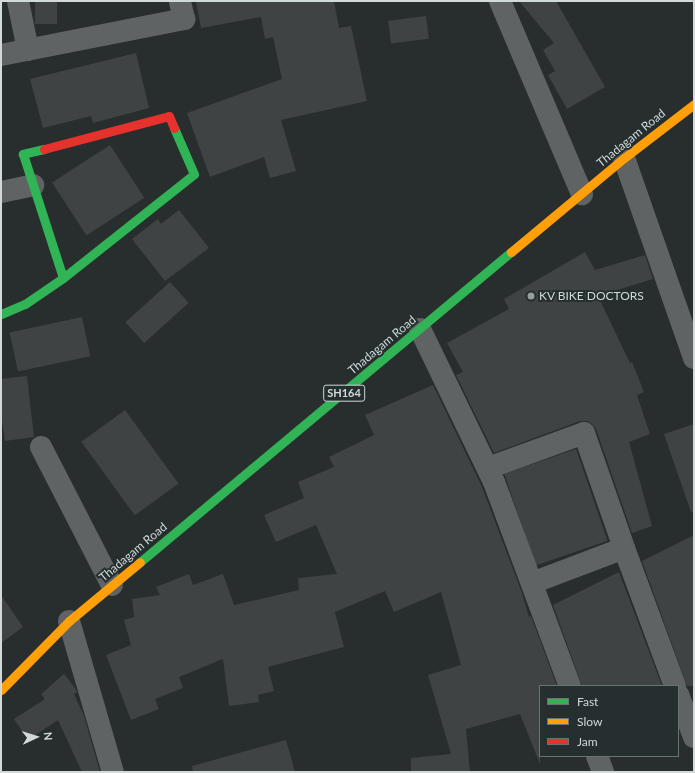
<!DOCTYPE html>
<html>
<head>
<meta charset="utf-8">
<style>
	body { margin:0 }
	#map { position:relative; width:695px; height:773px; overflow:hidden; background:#282d2d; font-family:Lato,sans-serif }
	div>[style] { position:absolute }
	.building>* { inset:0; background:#3f4343; transform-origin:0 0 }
	.street>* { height:22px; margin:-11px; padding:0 11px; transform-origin:11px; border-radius:11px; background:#606363 }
	.fast>* { height:9px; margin:-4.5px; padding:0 4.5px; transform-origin:4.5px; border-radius:4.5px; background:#30b455 }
	.slow>* { height:9px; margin:-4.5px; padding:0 4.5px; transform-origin:4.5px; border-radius:4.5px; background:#ff9f0a }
	.jam>* { height:9px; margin:-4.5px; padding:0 4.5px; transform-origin:4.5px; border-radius:4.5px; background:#e5322d }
	.dots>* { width:11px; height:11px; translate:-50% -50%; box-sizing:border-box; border:2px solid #252f30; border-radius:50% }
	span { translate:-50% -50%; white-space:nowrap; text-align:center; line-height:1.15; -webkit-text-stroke:4px #252f30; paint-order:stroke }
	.shield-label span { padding:1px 3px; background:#252f30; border:1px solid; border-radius:3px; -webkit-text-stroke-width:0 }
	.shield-label { font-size:11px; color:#d2d9d9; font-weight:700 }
	.street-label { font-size:12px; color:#d2d9d9 }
	.poi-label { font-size:12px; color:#d2d9d9 }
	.left { translate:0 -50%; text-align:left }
	.frame { position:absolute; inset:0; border:2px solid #d2d9d9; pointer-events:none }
	.legend { position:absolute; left:539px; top:685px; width:140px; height:72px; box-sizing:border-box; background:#252f30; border:1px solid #6a7374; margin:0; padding:5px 7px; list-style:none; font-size:12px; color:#d2d9d9 }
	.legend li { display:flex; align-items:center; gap:8px; height:20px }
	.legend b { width:20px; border:1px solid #6a7374 }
	.north { position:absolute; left:16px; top:717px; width:40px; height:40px; -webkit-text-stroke:3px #252f30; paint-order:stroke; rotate:86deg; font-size:11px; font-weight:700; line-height:16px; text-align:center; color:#d2d9d9 }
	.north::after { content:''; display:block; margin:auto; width:14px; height:18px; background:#d2d9d9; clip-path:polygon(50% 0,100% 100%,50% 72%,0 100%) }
</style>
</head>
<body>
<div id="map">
	<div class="building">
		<div style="left:35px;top:1px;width:22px;height:23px"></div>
		<div style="clip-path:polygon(196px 1px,334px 1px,339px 28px,351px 26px,367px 101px,281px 120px,296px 171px,270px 178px,264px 157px,210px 177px,187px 113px,282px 79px,273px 37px,265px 39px,261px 17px,201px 28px)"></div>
		<div style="clip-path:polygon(519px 1px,556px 1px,605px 87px,567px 109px,548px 75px,555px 71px,543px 50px,554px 43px)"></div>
		<div style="left:426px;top:16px;width:23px;height:38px;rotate:83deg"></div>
		<div style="clip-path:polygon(136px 53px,149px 108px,93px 123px,91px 116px,43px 128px,30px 79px)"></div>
		<div style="left:110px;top:145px;width:63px;height:69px;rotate:57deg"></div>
		<div style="clip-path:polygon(179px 210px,209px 248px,165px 281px,132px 239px,158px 219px,161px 224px)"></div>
		<div style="clip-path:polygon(585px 252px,595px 270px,645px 255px,653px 279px,598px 296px,630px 363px,632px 362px,644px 392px,637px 395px,650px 434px,629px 442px,652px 526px,632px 533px,596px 429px,592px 424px,587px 421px,580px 421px,494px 453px,456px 375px,463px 372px,447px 343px,509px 309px,504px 299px)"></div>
		<div style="left:170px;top:282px;width:28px;height:60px;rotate:48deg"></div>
		<div style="left:82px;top:317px;width:40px;height:74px;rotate:78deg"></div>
		<div style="clip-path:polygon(27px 376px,34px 437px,5px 441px,2px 421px,1px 421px,1px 379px)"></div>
		<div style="clip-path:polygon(433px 385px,482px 487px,522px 593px,529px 617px,531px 616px,557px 686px,540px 686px,540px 764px,520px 714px,466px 729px,470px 772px,411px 772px,411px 758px,451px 754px,428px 675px,461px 665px,441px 592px,394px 612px,385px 591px,335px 612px,344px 647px,268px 667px,274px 691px,258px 695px,259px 702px,229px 706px,223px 659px,179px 677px,183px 688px,155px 699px,159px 709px,131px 720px,106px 655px,131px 645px,124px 620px,134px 617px,132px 599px,160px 595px,156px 587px,189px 574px,193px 585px,223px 574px,234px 605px,299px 590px,298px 578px,337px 574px,316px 525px,276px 542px,264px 515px,304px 498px,298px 482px,334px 467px,329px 457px,374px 435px,365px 415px)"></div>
		<div style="left:125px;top:410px;width:91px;height:54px;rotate:54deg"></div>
		<div style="clip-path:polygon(694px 424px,694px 512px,691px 512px,664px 434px)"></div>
		<div style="left:576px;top:449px;width:97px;height:76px;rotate:71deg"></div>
		<div style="clip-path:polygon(694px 535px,694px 686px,687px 686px,642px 561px)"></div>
		<div style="clip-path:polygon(619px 572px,662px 686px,582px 686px,553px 605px)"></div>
		<div style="clip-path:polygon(1px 595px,23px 627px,1px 643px)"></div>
		<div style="clip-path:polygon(64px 674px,75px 688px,77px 692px,74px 694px,84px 716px,100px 772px,82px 772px,58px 720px,28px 740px,14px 719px,45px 699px,41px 694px)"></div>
		<div style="clip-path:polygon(286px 740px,295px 772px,193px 772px,192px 766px)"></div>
	</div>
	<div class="street">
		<div style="left:18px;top:1px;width:50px;rotate:78.5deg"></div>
		<div style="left:500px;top:1px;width:210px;rotate:67deg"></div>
		<div style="left:1px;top:55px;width:187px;rotate:-11.1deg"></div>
		<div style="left:184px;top:19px;width:18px;rotate:-103deg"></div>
		<div style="left:624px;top:158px;width:212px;rotate:70.7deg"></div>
		<div style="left:1px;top:192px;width:33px;rotate:-12deg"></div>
		<div style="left:420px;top:329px;width:170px;rotate:64.2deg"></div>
		<div style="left:494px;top:482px;width:218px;rotate:69.6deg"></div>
		<div style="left:41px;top:447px;width:155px;rotate:62.8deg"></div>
		<div style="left:488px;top:468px;width:102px;rotate:-20deg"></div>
		<div style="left:584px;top:433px;width:122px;rotate:70.8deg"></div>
		<div style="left:532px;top:583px;width:98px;rotate:-20.8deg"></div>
		<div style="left:624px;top:548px;width:147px;rotate:69.7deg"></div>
		<div style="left:69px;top:621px;width:157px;rotate:73.8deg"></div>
		<div style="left:678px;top:694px;width:46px;rotate:69.6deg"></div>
		<div style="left:597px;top:756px;width:17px;rotate:69deg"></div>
	</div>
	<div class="fast">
		<div style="left:44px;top:149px;width:22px;rotate:167deg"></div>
		<div style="left:23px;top:154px;width:130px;rotate:72.1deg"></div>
		<div style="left:1px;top:314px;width:26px;rotate:-23deg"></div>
		<div style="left:25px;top:304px;width:46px;rotate:-34.4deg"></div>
		<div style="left:63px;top:278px;width:167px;rotate:-38.4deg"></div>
		<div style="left:194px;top:174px;width:50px;rotate:-113.5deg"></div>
		<div style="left:140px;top:562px;width:483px;rotate:-39.9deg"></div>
	</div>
	<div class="slow">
		<div style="left:511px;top:252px;width:147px;rotate:-39.8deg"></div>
		<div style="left:624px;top:158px;width:88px;rotate:-37.6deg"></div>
		<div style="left:1px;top:690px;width:97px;rotate:-45.4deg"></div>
		<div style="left:69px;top:621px;width:92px;rotate:-39.7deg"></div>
	</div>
	<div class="jam">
		<div style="left:44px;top:149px;width:129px;rotate:-14.8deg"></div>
		<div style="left:169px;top:116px;width:13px;rotate:67deg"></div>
	</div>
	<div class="dots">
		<div style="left:531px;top:296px;background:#969d9d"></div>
	</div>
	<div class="shield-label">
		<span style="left:344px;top:393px">SH164</span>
	</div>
	<div class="street-label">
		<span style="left:631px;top:138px;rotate:-39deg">Thadagam Road</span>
		<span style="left:382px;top:345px;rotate:-40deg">Thadagam Road</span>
		<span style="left:133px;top:552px;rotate:-40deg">Thadagam Road</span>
	</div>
	<div class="poi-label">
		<span class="left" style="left:539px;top:296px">KV BIKE DOCTORS</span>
	</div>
	<div class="frame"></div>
	<ul class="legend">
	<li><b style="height:5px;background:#30b455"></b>Fast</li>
	<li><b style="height:5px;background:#ff9f0a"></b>Slow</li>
	<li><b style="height:5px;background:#e5322d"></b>Jam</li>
	</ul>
	<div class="north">N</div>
</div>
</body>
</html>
